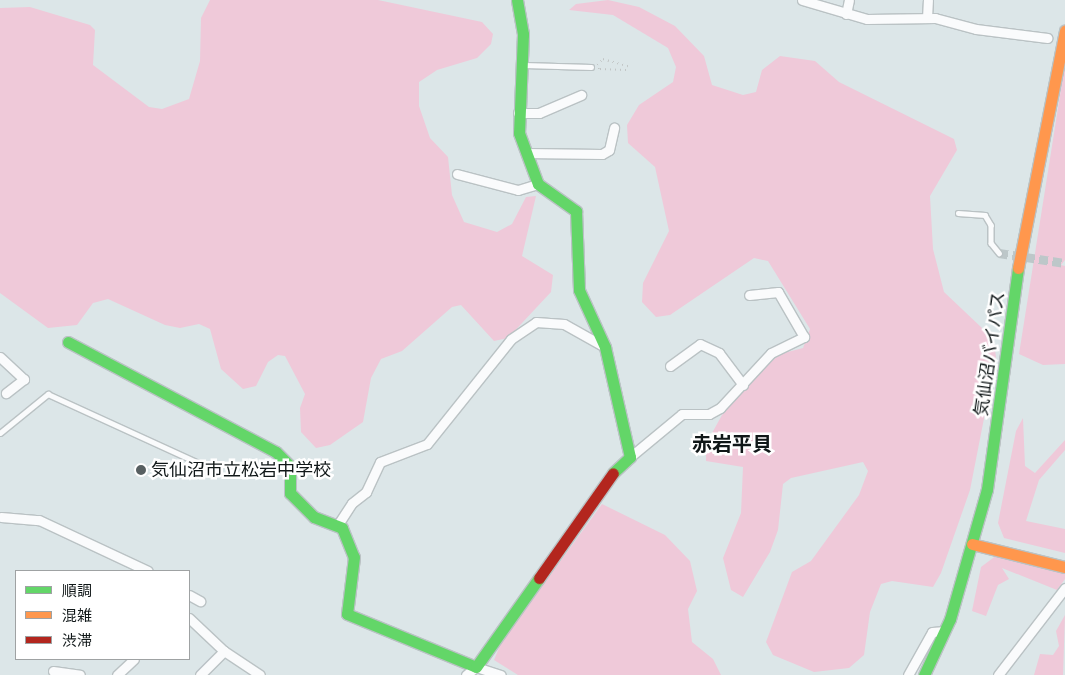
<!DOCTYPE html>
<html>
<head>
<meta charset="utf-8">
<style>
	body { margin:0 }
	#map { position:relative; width:1065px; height:675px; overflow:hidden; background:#dce6e8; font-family:"Archivo Narrow","Noto Sans JP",sans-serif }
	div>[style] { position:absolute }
	.green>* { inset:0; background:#efc9d9 }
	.street-tunnel>* { height:9px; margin-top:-4.5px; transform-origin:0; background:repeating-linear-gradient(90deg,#bdc7c9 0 9px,transparent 0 13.5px) }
	.path>* { height:2px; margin-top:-1px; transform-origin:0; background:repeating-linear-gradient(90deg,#c1c5c5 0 1px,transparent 0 5px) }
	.roads { filter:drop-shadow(1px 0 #bac2c4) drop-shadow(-1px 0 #bac2c4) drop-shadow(0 1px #bac2c4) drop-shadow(0 -1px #bac2c4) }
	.lane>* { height:4.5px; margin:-2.25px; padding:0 2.25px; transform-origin:2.25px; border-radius:2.25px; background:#fafbfc }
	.street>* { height:9px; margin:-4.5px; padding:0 4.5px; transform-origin:4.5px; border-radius:4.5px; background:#fafbfc }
	.fast>* { height:11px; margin:-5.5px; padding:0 5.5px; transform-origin:5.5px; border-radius:5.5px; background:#63d668 }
	.slow>* { height:11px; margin:-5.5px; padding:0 5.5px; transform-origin:5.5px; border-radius:5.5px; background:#ff974d }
	.jam>* { height:11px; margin:-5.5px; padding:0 5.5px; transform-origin:5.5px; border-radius:5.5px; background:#b3261e }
	.dots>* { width:14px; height:14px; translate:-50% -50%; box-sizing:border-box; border:2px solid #fff; border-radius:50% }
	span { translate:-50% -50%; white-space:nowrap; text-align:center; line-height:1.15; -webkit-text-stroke:5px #fff; paint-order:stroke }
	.street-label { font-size:18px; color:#101718 }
	.poi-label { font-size:18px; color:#101718 }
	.left { translate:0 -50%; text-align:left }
	.quarter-label { font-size:20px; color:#101718; font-weight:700 }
	.legend { position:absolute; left:15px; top:570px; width:175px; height:90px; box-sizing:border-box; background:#fff; border:1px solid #9fa2a3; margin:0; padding:6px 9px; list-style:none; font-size:15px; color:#101718 }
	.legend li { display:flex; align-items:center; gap:10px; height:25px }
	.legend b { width:25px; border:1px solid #9fa2a3 }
</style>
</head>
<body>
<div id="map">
	<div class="green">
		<div style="clip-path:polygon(210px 0,378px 0,482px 22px,493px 34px,491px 44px,477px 58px,437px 70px,419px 82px,419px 106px,430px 138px,448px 157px,452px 195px,464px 222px,497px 232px,512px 224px,526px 197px,536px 196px,522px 256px,553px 275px,551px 292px,508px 338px,494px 341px,461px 305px,452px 307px,402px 351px,381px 359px,371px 378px,363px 422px,330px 445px,316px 448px,301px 432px,300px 408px,305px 394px,285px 356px,278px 355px,268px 362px,256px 386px,243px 389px,221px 369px,210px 329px,199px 324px,180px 328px,165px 325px,108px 299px,93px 303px,77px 325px,48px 328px,0 293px,0 8px,30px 7px,90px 25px,95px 30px,93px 65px,149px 107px,162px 109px,189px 99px,200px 61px,201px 18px)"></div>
		<div style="clip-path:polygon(608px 0,639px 7px,675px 26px,704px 56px,712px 85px,743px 95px,756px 92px,762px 70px,780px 56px,815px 61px,839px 82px,954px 139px,957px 150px,930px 196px,933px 249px,944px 292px,982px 328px,994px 343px,996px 357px,970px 490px,941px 573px,933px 587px,892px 581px,881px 584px,870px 612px,864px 655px,849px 668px,814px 672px,773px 655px,766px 642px,792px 572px,811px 561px,859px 495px,868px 471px,863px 462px,791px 478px,783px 484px,778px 530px,770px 552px,743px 597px,731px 590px,723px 558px,741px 513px,743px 467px,706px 461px,706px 444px,722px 415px,756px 375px,780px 354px,803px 348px,810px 329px,768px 261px,754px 258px,670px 315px,656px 317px,642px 302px,643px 283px,669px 231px,655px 167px,628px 143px,627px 125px,639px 105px,673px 82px,676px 67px,668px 48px,613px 15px,569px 10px,576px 4px)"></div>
		<div style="clip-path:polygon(1065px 64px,1065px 260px,1061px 265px,1065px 266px,1065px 364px,1043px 365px,1019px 354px)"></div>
		<div style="clip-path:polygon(1023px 418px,1025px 466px,1035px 473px,1065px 440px,1065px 450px,1039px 480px,1026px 521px,1065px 529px,1065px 553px,1004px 538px,998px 523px,1016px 431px)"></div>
		<div style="clip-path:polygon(602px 504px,665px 535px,690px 561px,697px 591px,688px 609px,692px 642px,713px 659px,721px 675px,518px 675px,494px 660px,501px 643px)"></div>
		<div style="clip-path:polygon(997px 555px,1065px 573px,1065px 579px,1057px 590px,1002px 568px,1009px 579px,998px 585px,986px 616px,972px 611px,981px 567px)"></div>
		<div style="clip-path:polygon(1065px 615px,1063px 675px,1034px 675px,1040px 654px,1053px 655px,1059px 646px,1056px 631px)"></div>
	</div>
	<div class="street-tunnel">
		<div style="left:999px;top:253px;width:67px;rotate:8.6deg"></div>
	</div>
	<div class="path">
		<div style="left:626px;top:70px;width:27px;rotate:-178deg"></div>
		<div style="left:599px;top:69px;width:4px;rotate:-117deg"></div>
		<div style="left:597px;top:65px;width:8px;rotate:-45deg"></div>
		<div style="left:603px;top:59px;width:26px;rotate:16deg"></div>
	</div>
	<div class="roads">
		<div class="lane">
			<div style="left:524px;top:65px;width:67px;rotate:1.7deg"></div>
			<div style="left:958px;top:213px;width:27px;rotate:4deg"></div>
			<div style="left:985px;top:215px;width:12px;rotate:59deg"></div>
			<div style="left:991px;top:225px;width:18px;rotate:90deg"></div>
			<div style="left:991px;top:243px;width:13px;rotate:51deg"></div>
			<div style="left:0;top:433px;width:62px;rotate:-39.1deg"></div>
			<div style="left:48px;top:394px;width:178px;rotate:24.6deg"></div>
		</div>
		<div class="street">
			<div style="left:802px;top:0;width:68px;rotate:16.3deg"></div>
			<div style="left:867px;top:19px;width:68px;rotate:-0.8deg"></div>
			<div style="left:935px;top:18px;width:42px;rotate:15deg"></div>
			<div style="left:976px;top:29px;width:72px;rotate:7.2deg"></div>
			<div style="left:846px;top:14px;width:14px;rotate:-78deg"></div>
			<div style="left:927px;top:18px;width:18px;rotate:-87deg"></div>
			<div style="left:518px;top:113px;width:21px"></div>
			<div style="left:539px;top:113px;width:46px;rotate:-23.2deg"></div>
			<div style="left:526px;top:153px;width:76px;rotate:0.8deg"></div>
			<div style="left:602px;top:154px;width:8px;rotate:-30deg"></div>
			<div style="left:609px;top:150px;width:23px;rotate:-77deg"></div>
			<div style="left:457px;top:174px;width:63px;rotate:14.7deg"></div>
			<div style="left:518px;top:190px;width:21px;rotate:-17deg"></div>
			<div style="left:0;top:357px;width:33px;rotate:43deg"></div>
			<div style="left:24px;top:379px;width:23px;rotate:142deg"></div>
			<div style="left:670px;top:366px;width:37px;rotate:-36deg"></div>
			<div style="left:700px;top:344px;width:21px;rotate:25deg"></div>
			<div style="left:719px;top:353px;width:40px;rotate:53deg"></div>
			<div style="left:630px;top:457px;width:67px;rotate:-39.6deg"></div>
			<div style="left:682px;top:414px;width:27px"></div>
			<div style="left:709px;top:414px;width:13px;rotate:-29deg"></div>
			<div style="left:720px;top:408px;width:75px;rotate:-47.2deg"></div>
			<div style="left:771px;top:353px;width:37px;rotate:-26deg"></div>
			<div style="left:804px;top:337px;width:52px;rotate:-120deg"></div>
			<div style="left:778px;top:292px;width:29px;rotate:174deg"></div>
			<div style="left:1px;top:517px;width:38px;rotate:5deg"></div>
			<div style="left:39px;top:520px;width:120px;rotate:25.1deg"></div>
			<div style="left:337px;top:526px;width:27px;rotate:-57deg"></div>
			<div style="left:352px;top:503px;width:18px;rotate:-38deg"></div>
			<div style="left:366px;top:492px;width:33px;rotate:-65deg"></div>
			<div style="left:380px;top:462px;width:50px;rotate:-21deg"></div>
			<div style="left:427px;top:444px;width:134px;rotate:-51.3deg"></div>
			<div style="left:511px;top:339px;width:30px;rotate:-34deg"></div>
			<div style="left:536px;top:322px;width:28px;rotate:4deg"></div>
			<div style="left:564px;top:324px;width:47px;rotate:29.3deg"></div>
			<div style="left:189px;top:595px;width:13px;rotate:29deg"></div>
			<div style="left:189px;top:618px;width:48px;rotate:43.3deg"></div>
			<div style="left:224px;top:651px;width:43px;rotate:33.7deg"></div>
			<div style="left:53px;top:671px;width:27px;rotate:8deg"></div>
			<div style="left:117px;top:675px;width:23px;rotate:-43deg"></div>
			<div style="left:200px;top:675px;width:34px;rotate:-45deg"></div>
			<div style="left:466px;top:675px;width:13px;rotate:-39deg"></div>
			<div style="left:476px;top:667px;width:26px;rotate:18deg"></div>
			<div style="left:908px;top:675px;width:49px;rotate:-60.8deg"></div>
			<div style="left:932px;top:632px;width:13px;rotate:-4deg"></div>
			<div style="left:998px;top:675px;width:110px;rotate:-52.4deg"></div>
		</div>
		<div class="fast">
			<div style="left:517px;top:0;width:35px;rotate:80deg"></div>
			<div style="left:523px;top:34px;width:99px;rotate:92.3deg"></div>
			<div style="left:519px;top:133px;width:54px;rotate:69.6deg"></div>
			<div style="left:538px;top:184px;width:47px;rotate:35.4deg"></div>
			<div style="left:576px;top:211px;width:79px;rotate:87.8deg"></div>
			<div style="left:579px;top:290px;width:63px;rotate:65.5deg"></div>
			<div style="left:605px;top:347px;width:113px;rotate:77.2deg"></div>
			<div style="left:630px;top:457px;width:23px;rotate:137deg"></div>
			<div style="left:68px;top:342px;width:235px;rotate:27.9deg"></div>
			<div style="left:276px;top:452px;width:20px;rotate:45deg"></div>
			<div style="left:290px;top:466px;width:27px;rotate:90deg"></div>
			<div style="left:290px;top:493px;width:34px;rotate:45deg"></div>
			<div style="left:314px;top:517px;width:30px;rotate:21deg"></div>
			<div style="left:342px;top:528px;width:31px;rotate:68deg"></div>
			<div style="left:354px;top:557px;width:57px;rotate:97deg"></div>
			<div style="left:347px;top:614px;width:139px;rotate:22.3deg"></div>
			<div style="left:476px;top:667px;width:109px;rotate:-54.7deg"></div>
			<div style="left:924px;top:675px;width:62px;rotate:-65.1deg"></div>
			<div style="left:950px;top:619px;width:135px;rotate:-74.1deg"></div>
			<div style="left:987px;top:489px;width:223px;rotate:-82deg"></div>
		</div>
		<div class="slow">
			<div style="left:1018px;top:268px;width:242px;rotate:-78.8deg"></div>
			<div style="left:972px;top:544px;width:96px;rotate:13.9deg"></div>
		</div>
		<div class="jam">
			<div style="left:539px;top:578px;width:128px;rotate:-54.8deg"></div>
		</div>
	</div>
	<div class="dots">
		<div style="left:141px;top:470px;background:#575f61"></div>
	</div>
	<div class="street-label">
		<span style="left:990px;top:354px;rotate:-82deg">気仙沼バイパス</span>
	</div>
	<div class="poi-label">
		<span class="left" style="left:151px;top:470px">気仙沼市立松岩中学校</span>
	</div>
	<div class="quarter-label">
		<span style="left:732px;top:443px">赤岩平貝</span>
	</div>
	<ul class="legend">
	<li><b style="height:6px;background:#63d668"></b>順調</li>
	<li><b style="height:6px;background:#ff974d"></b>混雑</li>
	<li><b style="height:6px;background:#b3261e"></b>渋滞</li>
	</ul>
</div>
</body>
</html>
